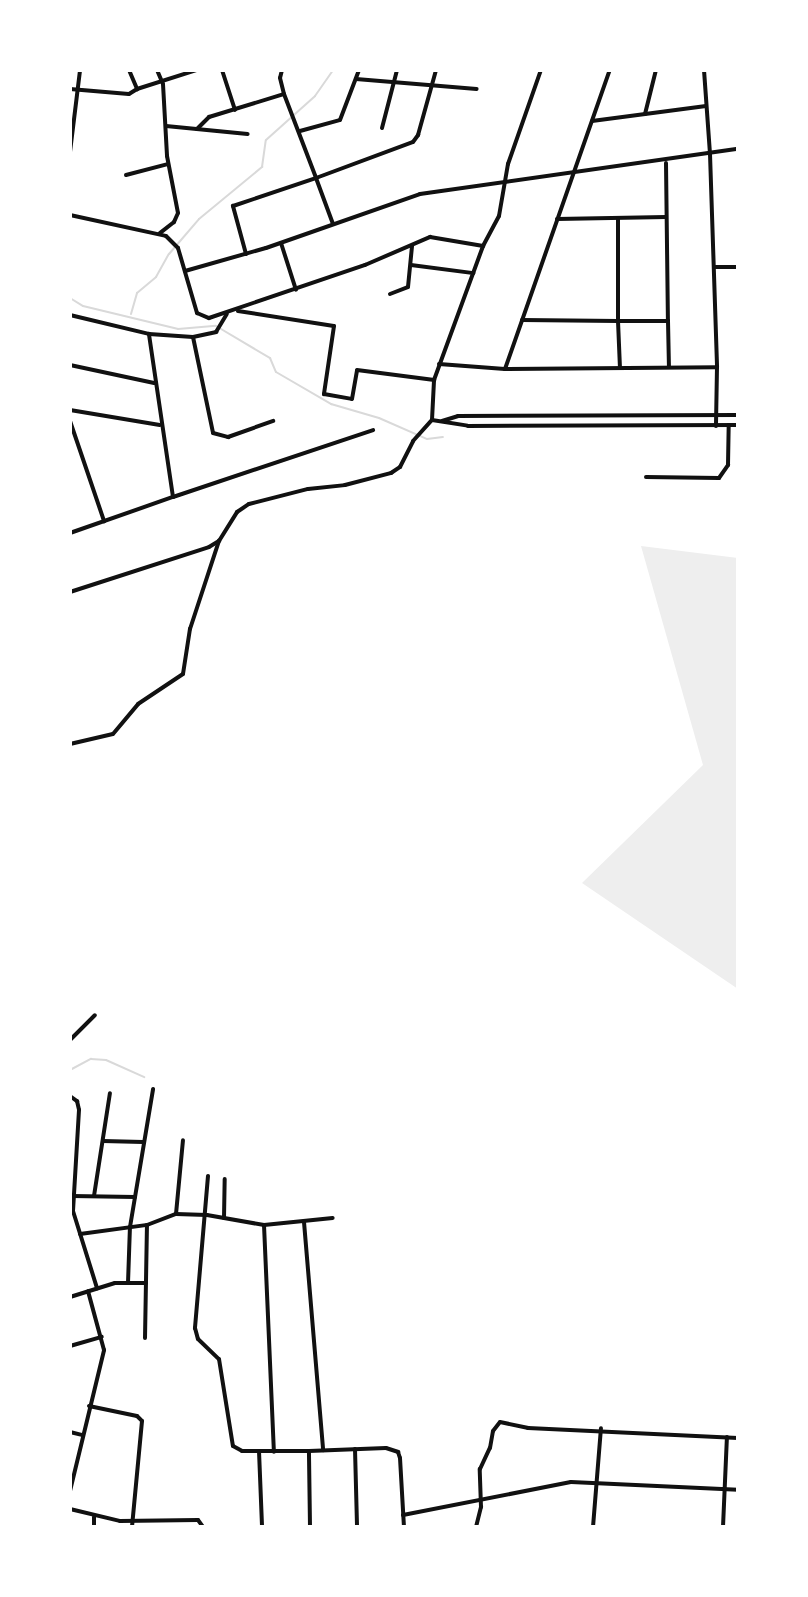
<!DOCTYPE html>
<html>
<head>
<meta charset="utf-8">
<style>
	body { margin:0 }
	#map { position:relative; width:808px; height:1597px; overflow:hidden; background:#fff; font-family:"Work Sans",sans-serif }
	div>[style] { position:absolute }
	.green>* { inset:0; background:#eee }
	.stream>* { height:2px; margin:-1px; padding:0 1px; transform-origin:1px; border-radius:1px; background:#d9d9d9 }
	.minor>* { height:4px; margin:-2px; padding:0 2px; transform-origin:2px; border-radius:2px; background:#111 }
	span { translate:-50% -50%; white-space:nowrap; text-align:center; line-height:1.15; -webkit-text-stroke:6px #fff; paint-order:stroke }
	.frame { position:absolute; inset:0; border:72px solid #fff; pointer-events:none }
</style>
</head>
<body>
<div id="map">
	<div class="green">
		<div style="clip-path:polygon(641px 546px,738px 558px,738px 989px,582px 883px,703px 765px)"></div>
	</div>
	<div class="stream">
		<div style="left:70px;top:298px;width:15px;rotate:32deg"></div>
		<div style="left:83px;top:306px;width:98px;rotate:13.6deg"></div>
		<div style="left:178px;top:329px;width:38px;rotate:-5deg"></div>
		<div style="left:216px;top:326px;width:63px;rotate:30.7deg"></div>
		<div style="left:270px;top:358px;width:15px;rotate:67deg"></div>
		<div style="left:276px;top:372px;width:64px;rotate:30.2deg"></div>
		<div style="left:331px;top:404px;width:50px;rotate:16.3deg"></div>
		<div style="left:379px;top:418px;width:52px;rotate:23.6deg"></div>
		<div style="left:427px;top:439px;width:16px;rotate:-7deg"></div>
		<div style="left:131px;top:314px;width:22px;rotate:-74deg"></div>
		<div style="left:137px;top:293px;width:25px;rotate:-40deg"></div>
		<div style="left:156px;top:277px;width:26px;rotate:-61deg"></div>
		<div style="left:169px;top:254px;width:46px;rotate:-49.4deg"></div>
		<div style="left:199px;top:219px;width:82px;rotate:-39.5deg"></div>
		<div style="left:262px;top:167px;width:27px;rotate:-82deg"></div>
		<div style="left:266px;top:140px;width:66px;rotate:-41.9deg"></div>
		<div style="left:315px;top:96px;width:32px;rotate:-55deg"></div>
		<div style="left:70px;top:1070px;width:24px;rotate:-28deg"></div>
		<div style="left:91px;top:1059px;width:15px;rotate:4deg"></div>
		<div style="left:106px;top:1060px;width:42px;rotate:24.1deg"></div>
	</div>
	<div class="minor">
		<div style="left:129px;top:70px;width:21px;rotate:67deg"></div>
		<div style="left:137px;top:89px;width:63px;rotate:-17.6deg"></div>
		<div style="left:157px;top:70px;width:15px;rotate:67deg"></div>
		<div style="left:163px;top:84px;width:72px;rotate:86.8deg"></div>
		<div style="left:167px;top:156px;width:58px;rotate:79.1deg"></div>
		<div style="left:178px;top:213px;width:10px;rotate:114deg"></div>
		<div style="left:174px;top:222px;width:18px;rotate:142deg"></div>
		<div style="left:222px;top:70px;width:42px;rotate:72deg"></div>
		<div style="left:282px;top:70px;width:8px;rotate:104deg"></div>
		<div style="left:280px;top:78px;width:16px;rotate:76deg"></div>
		<div style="left:704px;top:70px;width:84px;rotate:85.9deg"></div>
		<div style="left:710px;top:154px;width:213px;rotate:88.1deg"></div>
		<div style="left:356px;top:79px;width:121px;rotate:4.7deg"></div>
		<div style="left:70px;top:89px;width:59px;rotate:4.8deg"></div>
		<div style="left:129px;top:94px;width:9px;rotate:-32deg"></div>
		<div style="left:645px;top:114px;width:45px;rotate:-76deg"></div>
		<div style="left:592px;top:121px;width:115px;rotate:-7.5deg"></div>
		<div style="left:166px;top:126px;width:82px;rotate:5.6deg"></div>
		<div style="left:382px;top:128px;width:60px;rotate:-75.5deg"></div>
		<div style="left:197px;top:129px;width:17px;rotate:-45deg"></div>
		<div style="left:209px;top:117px;width:78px;rotate:-17deg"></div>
		<div style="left:284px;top:94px;width:90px;rotate:69.1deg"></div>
		<div style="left:316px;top:178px;width:103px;rotate:-20.4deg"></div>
		<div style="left:413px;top:142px;width:9px;rotate:-54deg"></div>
		<div style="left:418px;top:135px;width:67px;rotate:-74.5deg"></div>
		<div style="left:300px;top:131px;width:41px;rotate:-15.4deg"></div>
		<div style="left:340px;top:120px;width:53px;rotate:-69.2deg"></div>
		<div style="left:70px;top:152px;width:83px;rotate:-83deg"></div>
		<div style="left:666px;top:163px;width:158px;rotate:89.3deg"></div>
		<div style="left:126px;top:175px;width:43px;rotate:-14.7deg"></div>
		<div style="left:70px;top:215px;width:98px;rotate:12.3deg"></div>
		<div style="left:166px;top:236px;width:17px;rotate:45deg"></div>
		<div style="left:178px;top:248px;width:68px;rotate:73.7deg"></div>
		<div style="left:197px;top:313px;width:13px;rotate:23deg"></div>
		<div style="left:209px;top:318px;width:165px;rotate:-18.8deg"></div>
		<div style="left:365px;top:265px;width:71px;rotate:-23.3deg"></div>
		<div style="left:430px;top:237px;width:54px;rotate:9.6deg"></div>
		<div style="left:557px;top:219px;width:109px;rotate:-1.1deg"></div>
		<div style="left:618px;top:219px;width:102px;rotate:90deg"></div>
		<div style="left:618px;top:321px;width:50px"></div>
		<div style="left:668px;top:321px;width:46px;rotate:88.8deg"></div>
		<div style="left:281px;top:243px;width:49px;rotate:72.3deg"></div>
		<div style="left:246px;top:254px;width:50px;rotate:-105.2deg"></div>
		<div style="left:233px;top:206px;width:88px;rotate:-18.6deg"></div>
		<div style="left:316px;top:178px;width:49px;rotate:69.7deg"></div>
		<div style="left:411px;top:265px;width:63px;rotate:7.4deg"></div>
		<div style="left:715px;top:267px;width:23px"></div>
		<div style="left:185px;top:271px;width:84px;rotate:-15.9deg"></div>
		<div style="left:266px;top:248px;width:163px;rotate:-19.3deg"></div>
		<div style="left:420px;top:194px;width:321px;rotate:-8.1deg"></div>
		<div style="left:390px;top:294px;width:19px;rotate:-21deg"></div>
		<div style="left:408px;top:287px;width:41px;rotate:-84.4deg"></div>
		<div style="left:238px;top:311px;width:97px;rotate:8.9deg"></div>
		<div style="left:334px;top:326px;width:69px;rotate:98.4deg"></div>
		<div style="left:324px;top:394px;width:28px;rotate:10deg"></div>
		<div style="left:352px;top:399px;width:29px;rotate:-80deg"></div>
		<div style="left:357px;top:370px;width:78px;rotate:7.4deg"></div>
		<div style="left:70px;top:315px;width:81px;rotate:13.5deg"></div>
		<div style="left:149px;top:334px;width:44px;rotate:3.9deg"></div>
		<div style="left:193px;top:337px;width:24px;rotate:-12deg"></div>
		<div style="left:216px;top:332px;width:21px;rotate:-59deg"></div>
		<div style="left:522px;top:320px;width:96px;rotate:0.6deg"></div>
		<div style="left:618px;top:321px;width:47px;rotate:87.6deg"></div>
		<div style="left:193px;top:337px;width:98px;rotate:78.2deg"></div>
		<div style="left:213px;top:433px;width:16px;rotate:15deg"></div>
		<div style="left:228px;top:437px;width:48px;rotate:-19.6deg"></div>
		<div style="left:439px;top:364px;width:66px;rotate:4.3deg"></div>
		<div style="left:505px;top:369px;width:212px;rotate:-0.5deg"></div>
		<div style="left:717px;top:367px;width:59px;rotate:91deg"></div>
		<div style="left:70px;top:365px;width:86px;rotate:12.1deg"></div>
		<div style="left:505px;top:369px;width:317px;rotate:-70.7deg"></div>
		<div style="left:70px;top:410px;width:91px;rotate:9.5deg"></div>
		<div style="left:432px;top:420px;width:36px;rotate:9deg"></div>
		<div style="left:468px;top:426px;width:270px;rotate:-0.2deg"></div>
		<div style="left:70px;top:421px;width:106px;rotate:71.2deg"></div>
		<div style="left:442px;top:421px;width:17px;rotate:-17deg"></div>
		<div style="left:458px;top:416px;width:280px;rotate:-0.2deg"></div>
		<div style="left:646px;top:477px;width:73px;rotate:0.8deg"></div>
		<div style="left:719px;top:478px;width:16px;rotate:-55deg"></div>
		<div style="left:728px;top:465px;width:39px;rotate:-89deg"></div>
		<div style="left:173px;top:497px;width:211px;rotate:-18.5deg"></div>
		<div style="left:70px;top:533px;width:109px;rotate:-19.3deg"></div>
		<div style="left:173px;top:497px;width:165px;rotate:-98.4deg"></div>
		<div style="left:70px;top:592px;width:146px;rotate:-17.9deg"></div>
		<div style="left:209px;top:547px;width:12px;rotate:-31deg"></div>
		<div style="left:219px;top:541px;width:34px;rotate:-58deg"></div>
		<div style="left:237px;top:512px;width:14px;rotate:-34deg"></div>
		<div style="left:249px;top:504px;width:61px;rotate:-14.3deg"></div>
		<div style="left:308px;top:489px;width:37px;rotate:-6deg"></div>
		<div style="left:345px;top:485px;width:48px;rotate:-14.6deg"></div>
		<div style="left:391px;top:473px;width:11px;rotate:-34deg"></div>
		<div style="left:400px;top:467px;width:29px;rotate:-63deg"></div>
		<div style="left:413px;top:441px;width:28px;rotate:-48deg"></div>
		<div style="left:432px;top:420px;width:40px;rotate:-87.1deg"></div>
		<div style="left:434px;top:380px;width:143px;rotate:-69.9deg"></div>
		<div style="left:483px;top:246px;width:34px;rotate:-62deg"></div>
		<div style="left:499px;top:216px;width:53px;rotate:-80.2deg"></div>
		<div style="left:508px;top:164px;width:100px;rotate:-70.7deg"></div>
		<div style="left:70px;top:744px;width:44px;rotate:-13.1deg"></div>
		<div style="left:113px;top:734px;width:39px;rotate:-50deg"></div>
		<div style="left:138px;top:704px;width:54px;rotate:-33.7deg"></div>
		<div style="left:183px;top:674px;width:46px;rotate:-81.2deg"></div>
		<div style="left:190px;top:629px;width:93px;rotate:-71.8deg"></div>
		<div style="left:70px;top:1040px;width:35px;rotate:-45deg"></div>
		<div style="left:70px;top:1096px;width:9px;rotate:36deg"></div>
		<div style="left:77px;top:1101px;width:9px;rotate:77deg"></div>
		<div style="left:79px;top:1110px;width:101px;rotate:93.4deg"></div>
		<div style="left:73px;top:1211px;width:81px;rotate:72.7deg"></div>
		<div style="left:103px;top:1141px;width:40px;rotate:1.4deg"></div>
		<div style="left:208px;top:1176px;width:153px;rotate:94.9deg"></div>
		<div style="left:195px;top:1328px;width:11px;rotate:75deg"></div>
		<div style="left:198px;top:1339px;width:29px;rotate:44deg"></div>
		<div style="left:219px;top:1359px;width:88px;rotate:80.9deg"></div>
		<div style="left:233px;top:1446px;width:10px;rotate:29deg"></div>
		<div style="left:242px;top:1451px;width:67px"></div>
		<div style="left:72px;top:1196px;width:63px;rotate:0.9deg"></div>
		<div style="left:94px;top:1196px;width:104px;rotate:-81.2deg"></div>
		<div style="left:176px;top:1214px;width:74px;rotate:-84.6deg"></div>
		<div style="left:224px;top:1218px;width:39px;rotate:-89deg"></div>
		<div style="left:304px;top:1222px;width:229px;rotate:85.2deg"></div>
		<div style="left:264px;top:1225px;width:227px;rotate:87.5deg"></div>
		<div style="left:80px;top:1234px;width:68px;rotate:-7.7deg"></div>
		<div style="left:147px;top:1225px;width:31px;rotate:-21deg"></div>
		<div style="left:176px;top:1214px;width:31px;rotate:2deg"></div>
		<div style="left:207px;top:1215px;width:58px;rotate:10deg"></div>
		<div style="left:264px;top:1225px;width:69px;rotate:-5.8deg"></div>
		<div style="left:128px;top:1283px;width:56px;rotate:-88deg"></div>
		<div style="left:130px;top:1227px;width:140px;rotate:-80.5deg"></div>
		<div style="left:70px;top:1297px;width:47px;rotate:-17.3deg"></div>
		<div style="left:115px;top:1283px;width:31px"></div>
		<div style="left:145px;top:1338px;width:113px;rotate:-89deg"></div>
		<div style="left:70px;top:1346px;width:33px;rotate:-16deg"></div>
		<div style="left:89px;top:1406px;width:49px;rotate:11.8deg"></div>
		<div style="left:137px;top:1416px;width:7px;rotate:45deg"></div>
		<div style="left:142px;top:1421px;width:106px;rotate:95.4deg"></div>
		<div style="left:70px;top:1432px;width:12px;rotate:14deg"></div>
		<div style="left:355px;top:1449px;width:78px;rotate:88.5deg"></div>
		<div style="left:259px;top:1451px;width:76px;rotate:87.7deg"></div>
		<div style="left:70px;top:1491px;width:145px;rotate:-76.4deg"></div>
		<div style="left:104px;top:1350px;width:61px;rotate:-105.2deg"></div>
		<div style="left:70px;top:1509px;width:51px;rotate:13.5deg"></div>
		<div style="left:120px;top:1521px;width:78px;rotate:-0.7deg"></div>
		<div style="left:198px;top:1520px;width:9px;rotate:54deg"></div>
		<div style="left:403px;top:1515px;width:171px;rotate:-11.1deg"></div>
		<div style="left:571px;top:1482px;width:167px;rotate:2.7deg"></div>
		<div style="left:94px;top:1527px;width:10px;rotate:-90deg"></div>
		<div style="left:310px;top:1527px;width:76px;rotate:-90.8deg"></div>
		<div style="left:309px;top:1451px;width:77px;rotate:-2.2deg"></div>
		<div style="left:386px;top:1448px;width:13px;rotate:18deg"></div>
		<div style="left:398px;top:1452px;width:6px;rotate:72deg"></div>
		<div style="left:400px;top:1458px;width:69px;rotate:86.7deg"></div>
		<div style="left:476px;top:1527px;width:21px;rotate:-76deg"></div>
		<div style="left:481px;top:1507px;width:38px;rotate:-92deg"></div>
		<div style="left:480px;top:1469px;width:23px;rotate:-65deg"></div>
		<div style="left:490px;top:1448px;width:17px;rotate:-80deg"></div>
		<div style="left:493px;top:1431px;width:11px;rotate:-52deg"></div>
		<div style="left:500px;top:1422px;width:29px;rotate:12deg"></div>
		<div style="left:528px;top:1428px;width:210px;rotate:2.7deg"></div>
		<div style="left:593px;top:1527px;width:99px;rotate:-85.4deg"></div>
		<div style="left:723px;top:1527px;width:90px;rotate:-87.5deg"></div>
	</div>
	<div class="frame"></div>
</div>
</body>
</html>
